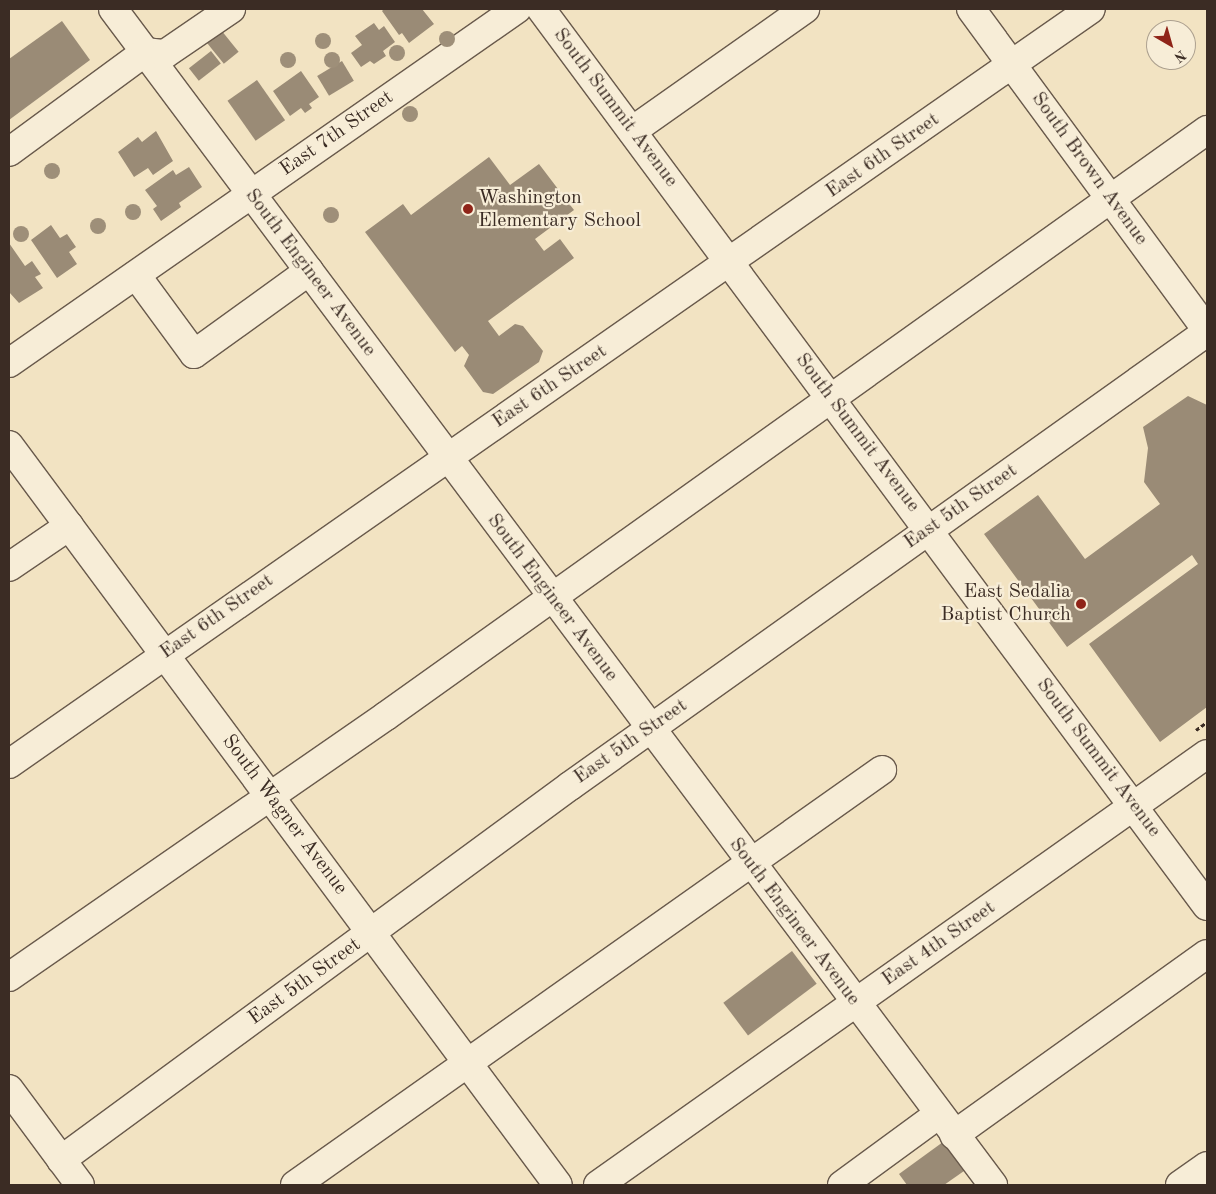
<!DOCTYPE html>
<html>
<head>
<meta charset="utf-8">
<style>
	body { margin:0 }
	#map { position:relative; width:1216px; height:1194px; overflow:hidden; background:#f2e3c2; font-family:"Old Standard TT",serif }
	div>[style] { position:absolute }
	.building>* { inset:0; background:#9a8b76; transform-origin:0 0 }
	.path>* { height:3px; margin-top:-1.5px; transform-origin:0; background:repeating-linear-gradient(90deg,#3b2c24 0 4px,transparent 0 6.5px) }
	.roads { filter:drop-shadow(1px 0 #695a4c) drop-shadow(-1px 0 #695a4c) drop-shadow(0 1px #695a4c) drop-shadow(0 -1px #695a4c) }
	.minor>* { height:28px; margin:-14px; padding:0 14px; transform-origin:14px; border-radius:14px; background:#f7edd7 }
	.trees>* { width:16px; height:16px; margin:-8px; border-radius:50%; background:#9e8f79 }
	.dots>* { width:14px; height:14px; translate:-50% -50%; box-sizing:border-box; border:2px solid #f7edd7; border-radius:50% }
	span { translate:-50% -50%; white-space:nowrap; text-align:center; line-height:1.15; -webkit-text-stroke:4.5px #f7edd7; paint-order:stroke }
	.street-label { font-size:20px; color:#3b2c24 }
	.poi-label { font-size:20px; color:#3b2c24 }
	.left { translate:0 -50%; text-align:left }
	.right { translate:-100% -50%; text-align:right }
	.frame { position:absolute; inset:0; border:10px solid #3b2c24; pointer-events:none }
	.north { position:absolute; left:1146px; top:20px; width:50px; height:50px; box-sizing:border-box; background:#f7edd7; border:1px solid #aca08f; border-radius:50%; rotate:142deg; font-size:14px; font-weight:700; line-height:20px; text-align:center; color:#3b2c24 }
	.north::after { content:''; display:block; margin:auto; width:18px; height:22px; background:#8f2418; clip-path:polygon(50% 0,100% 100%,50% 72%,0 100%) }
</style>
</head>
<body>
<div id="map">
	<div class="building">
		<div style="clip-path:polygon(384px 9px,422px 9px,434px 24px,409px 43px,402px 33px,399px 35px,382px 11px)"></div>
		<div style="clip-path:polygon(62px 21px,90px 60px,9px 120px,9px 59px)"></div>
		<div style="clip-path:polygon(374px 23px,379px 30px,384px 26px,395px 42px,383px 51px,386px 56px,374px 64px,370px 61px,361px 67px,351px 53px,362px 45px,355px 36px)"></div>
		<div style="left:221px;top:30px;width:28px;height:19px;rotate:51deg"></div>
		<div style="left:211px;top:51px;width:16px;height:28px;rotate:52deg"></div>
		<div style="left:342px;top:61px;width:23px;height:29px;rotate:59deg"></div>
		<div style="clip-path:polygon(301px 71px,319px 97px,309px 104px,312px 108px,305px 113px,301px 108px,290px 116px,273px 91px)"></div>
		<div style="left:257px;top:80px;width:49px;height:36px;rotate:55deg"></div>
		<div style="clip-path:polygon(156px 131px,173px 161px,153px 175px,148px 168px,134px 177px,118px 152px,138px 137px,142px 142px)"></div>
		<div style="clip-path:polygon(489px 157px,510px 185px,539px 164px,574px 210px,535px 239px,544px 251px,560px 239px,574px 258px,488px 321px,499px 336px,515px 324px,523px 326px,543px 351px,539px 362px,493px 394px,483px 392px,464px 366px,469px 355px,462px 346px,455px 352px,365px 232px,403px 204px,411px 215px)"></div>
		<div style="clip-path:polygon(189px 167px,202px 187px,179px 203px,181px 207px,161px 221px,153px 209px,157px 206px,145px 190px,173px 170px,176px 175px)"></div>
		<div style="clip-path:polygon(51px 225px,60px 238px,67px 234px,76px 247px,69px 252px,77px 264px,57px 278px,31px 240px)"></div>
		<div style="clip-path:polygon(9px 243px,25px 266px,32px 261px,41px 274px,35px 277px,43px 288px,19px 303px,9px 292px)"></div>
		<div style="clip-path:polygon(1188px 396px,1207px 405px,1207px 707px,1160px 742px,1089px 644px,1198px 564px,1192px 555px,1067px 647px,984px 534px,1038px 495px,1085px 559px,1160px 504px,1144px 482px,1148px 448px,1143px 427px)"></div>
		<div style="left:792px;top:951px;width:41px;height:86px;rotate:53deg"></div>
		<div style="clip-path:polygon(943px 1142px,964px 1171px,944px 1185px,907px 1185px,899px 1174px)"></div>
	</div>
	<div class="path">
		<div style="left:1196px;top:730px;width:14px;rotate:-36deg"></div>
	</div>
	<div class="roads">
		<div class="minor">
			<div style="left:113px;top:9px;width:1469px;rotate:53.19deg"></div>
			<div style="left:541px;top:9px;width:1117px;rotate:53.41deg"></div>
			<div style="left:971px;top:9px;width:398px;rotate:53.7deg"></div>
			<div style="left:632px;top:131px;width:212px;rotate:-35.2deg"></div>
			<div style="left:9px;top:152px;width:169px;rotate:-36.3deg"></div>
			<div style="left:145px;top:52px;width:20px;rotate:6deg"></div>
			<div style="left:165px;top:54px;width:80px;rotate:-34.3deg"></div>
			<div style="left:136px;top:275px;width:98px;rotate:53.7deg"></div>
			<div style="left:194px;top:354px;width:142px;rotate:-35.8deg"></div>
			<div style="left:9px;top:363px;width:619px;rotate:-34.87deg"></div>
			<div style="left:9px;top:445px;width:921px;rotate:53.43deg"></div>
			<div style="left:9px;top:567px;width:73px;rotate:-34.3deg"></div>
			<div style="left:9px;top:764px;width:1319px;rotate:-34.91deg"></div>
			<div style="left:9px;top:977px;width:459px;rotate:-34.7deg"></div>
			<div style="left:386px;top:716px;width:1009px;rotate:-35.52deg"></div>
			<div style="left:9px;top:1089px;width:119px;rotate:53.5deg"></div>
			<div style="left:954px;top:1135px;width:311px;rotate:-35.6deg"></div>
			<div style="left:61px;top:1160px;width:632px;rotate:-36.31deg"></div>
			<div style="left:570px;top:786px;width:782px;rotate:-35.48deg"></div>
			<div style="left:295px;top:1185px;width:719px;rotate:-35.26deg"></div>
			<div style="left:598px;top:1185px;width:746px;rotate:-35.29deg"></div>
			<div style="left:842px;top:1185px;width:120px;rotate:-36.2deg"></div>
			<div style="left:1180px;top:1185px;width:33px;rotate:-35deg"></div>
		</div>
	</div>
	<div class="trees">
		<div style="left:447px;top:39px"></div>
		<div style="left:323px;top:41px"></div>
		<div style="left:397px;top:53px"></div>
		<div style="left:288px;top:60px"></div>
		<div style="left:332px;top:60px"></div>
		<div style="left:410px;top:114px"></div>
		<div style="left:52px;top:171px"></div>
		<div style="left:133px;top:212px"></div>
		<div style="left:331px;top:215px"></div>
		<div style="left:98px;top:226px"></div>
		<div style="left:21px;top:234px"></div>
	</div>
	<div class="dots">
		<div style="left:468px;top:209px;background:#8f2418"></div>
		<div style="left:1081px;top:604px;background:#8f2418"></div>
	</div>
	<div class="street-label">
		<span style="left:615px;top:108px;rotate:53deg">South Summit Avenue</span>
		<span style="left:337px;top:134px;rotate:-35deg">East 7th Street</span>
		<span style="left:883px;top:156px;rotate:-35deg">East 6th Street</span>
		<span style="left:1089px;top:169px;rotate:54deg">South Brown Avenue</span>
		<span style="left:310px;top:273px;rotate:53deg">South Engineer Avenue</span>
		<span style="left:550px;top:387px;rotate:-34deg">East 6th Street</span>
		<span style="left:857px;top:433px;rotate:53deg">South Summit Avenue</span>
		<span style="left:961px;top:507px;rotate:-35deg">East 5th Street</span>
		<span style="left:552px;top:598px;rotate:53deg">South Engineer Avenue</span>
		<span style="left:217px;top:617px;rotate:-35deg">East 6th Street</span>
		<span style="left:631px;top:742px;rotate:-35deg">East 5th Street</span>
		<span style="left:1098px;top:758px;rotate:53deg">South Summit Avenue</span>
		<span style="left:284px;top:815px;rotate:53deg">South Wagner Avenue</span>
		<span style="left:794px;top:922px;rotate:53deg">South Engineer Avenue</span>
		<span style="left:939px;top:944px;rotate:-35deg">East 4th Street</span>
		<span style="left:305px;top:982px;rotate:-36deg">East 5th Street</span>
	</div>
	<div class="poi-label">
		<span class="left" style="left:478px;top:210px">Washington<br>Elementary School</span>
		<span class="right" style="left:1071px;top:604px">East Sedalia<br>Baptist Church</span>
	</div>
	<div class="frame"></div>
	<div class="north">N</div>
</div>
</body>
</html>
